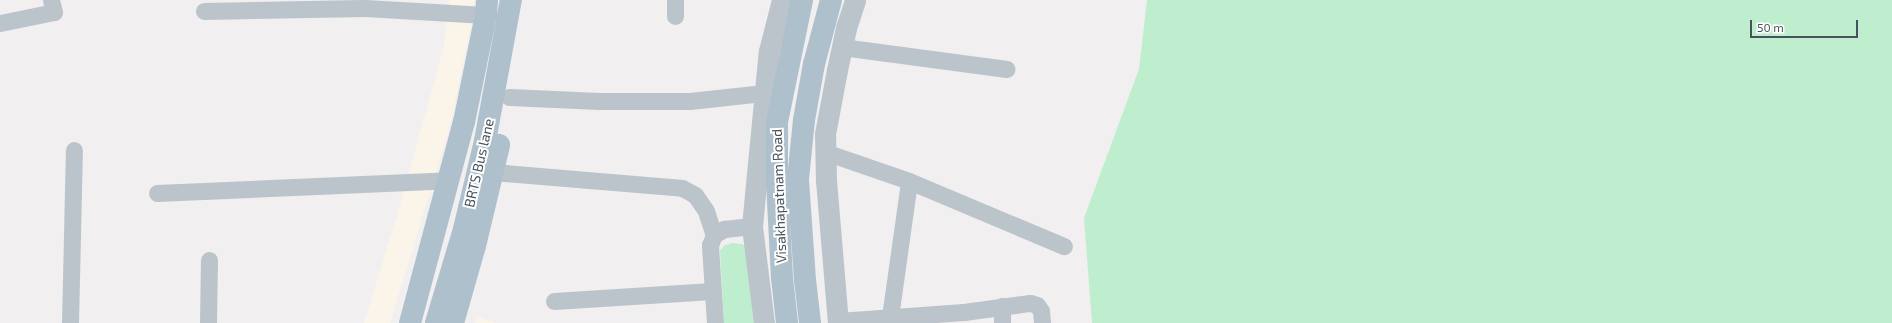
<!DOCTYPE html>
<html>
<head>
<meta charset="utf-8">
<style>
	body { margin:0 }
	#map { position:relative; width:1892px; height:323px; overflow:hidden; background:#f1efef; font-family:"Exo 2",sans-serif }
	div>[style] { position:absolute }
	.commercial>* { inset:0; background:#fbf5e9 }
	.green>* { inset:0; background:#bfeecf }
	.minor>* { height:17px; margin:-8.5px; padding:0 8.5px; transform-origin:8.5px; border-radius:8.5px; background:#bbc4cb }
	.tertiary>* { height:21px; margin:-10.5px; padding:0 10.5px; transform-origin:10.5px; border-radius:10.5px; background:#bbc4cb }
	.primary>* { height:22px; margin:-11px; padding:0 11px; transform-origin:11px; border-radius:11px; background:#afc0cd }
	span { translate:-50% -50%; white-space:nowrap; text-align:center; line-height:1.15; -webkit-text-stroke:4px #fff; paint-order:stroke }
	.street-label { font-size:14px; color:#47535c }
	.scale { position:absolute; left:1750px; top:20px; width:108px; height:18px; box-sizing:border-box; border:2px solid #47535c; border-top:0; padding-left:5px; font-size:12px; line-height:14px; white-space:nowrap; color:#47535c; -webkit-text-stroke:3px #fff; paint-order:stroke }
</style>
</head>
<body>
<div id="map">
	<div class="commercial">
		<div style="clip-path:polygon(449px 0,474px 0,472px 19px,451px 122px,390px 323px,364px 323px,401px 202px,443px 49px)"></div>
		<div style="clip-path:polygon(477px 316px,495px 323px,475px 323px)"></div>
	</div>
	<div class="green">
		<div style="clip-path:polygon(1147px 0,1892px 0,1892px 323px,1092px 323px,1084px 218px,1139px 69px)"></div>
		<div style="clip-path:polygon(733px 243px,742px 244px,750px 248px,756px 323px,724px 323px,720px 250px,725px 245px)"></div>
	</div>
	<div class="minor">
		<div style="left:204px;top:11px;width:161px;rotate:-1.1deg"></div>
		<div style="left:365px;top:8px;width:121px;rotate:3.3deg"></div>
		<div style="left:675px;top:16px;width:16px;rotate:-90deg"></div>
		<div style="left:0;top:23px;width:55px;rotate:-11.5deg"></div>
		<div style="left:54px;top:12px;width:12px;rotate:-104deg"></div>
		<div style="left:842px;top:47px;width:166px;rotate:7.6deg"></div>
		<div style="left:509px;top:97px;width:90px;rotate:2.5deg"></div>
		<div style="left:599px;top:101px;width:91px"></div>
		<div style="left:690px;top:101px;width:74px;rotate:-6.2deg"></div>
		<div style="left:825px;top:152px;width:89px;rotate:19deg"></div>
		<div style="left:909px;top:181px;width:168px;rotate:22.8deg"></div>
		<div style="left:493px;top:172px;width:190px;rotate:4.8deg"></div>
		<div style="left:682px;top:188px;width:15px;rotate:28deg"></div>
		<div style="left:695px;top:195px;width:19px;rotate:55deg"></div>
		<div style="left:706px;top:211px;width:25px;rotate:72deg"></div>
		<div style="left:157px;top:193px;width:292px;rotate:-2.5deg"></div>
		<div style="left:554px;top:301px;width:158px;rotate:-3.6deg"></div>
		<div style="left:890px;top:317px;width:137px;rotate:-82deg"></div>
		<div style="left:838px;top:321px;width:126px;rotate:-4.1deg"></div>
		<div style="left:964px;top:312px;width:67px;rotate:-7.8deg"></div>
		<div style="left:1030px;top:303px;width:7px;rotate:16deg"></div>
		<div style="left:1037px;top:305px;width:7px;rotate:56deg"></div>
		<div style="left:1041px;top:311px;width:12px;rotate:85deg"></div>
		<div style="left:70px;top:323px;width:173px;rotate:-88.7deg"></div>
		<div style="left:208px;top:323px;width:63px;rotate:-89.1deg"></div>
		<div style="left:715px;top:323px;width:78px;rotate:-93.7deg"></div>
		<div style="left:710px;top:245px;width:11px;rotate:-68deg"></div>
		<div style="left:714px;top:235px;width:12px;rotate:-31deg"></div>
		<div style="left:724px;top:229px;width:28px;rotate:-6deg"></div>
		<div style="left:1002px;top:323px;width:17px;rotate:-90deg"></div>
	</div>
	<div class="tertiary">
		<div style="left:764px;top:323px;width:98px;rotate:-97.1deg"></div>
		<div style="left:752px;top:226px;width:176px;rotate:-84.5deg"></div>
		<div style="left:769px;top:51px;width:53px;rotate:-75.7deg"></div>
		<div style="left:838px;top:323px;width:144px;rotate:-94.8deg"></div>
		<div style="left:826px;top:180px;width:46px;rotate:-91.2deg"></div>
		<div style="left:825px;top:134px;width:65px;rotate:-79.4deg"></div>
		<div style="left:837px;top:70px;width:43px;rotate:-77.9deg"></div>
		<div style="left:846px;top:28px;width:29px;rotate:-72deg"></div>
	</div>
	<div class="primary">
		<div style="left:410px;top:323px;width:208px;rotate:-75deg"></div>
		<div style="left:464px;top:122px;width:109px;rotate:-78.4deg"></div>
		<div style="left:486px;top:15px;width:15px;rotate:-86deg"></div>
		<div style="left:436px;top:323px;width:98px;rotate:-73.4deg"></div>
		<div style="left:464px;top:229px;width:90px;rotate:-76.6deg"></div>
		<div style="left:485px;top:141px;width:143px;rotate:-79.6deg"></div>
		<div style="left:453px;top:323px;width:80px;rotate:-74.1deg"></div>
		<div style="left:475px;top:246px;width:104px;rotate:-76.6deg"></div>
		<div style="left:787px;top:323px;width:45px;rotate:-96.3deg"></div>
		<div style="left:782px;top:278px;width:96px;rotate:-93deg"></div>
		<div style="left:777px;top:182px;width:60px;rotate:-90deg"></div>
		<div style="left:777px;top:122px;width:125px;rotate:-78.4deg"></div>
		<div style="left:810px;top:323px;width:43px;rotate:-96.6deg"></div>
		<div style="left:805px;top:280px;width:101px;rotate:-94deg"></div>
		<div style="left:798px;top:179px;width:59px;rotate:-84.2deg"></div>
		<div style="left:804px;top:120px;width:57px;rotate:-79.9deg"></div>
		<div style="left:814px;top:64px;width:66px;rotate:-75.1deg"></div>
	</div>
	<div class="street-label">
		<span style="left:479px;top:163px;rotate:-77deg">BRTS Bus lane</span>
		<span style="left:779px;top:196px;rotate:-92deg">Visakhapatnam Road</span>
	</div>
	<div class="scale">50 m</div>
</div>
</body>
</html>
